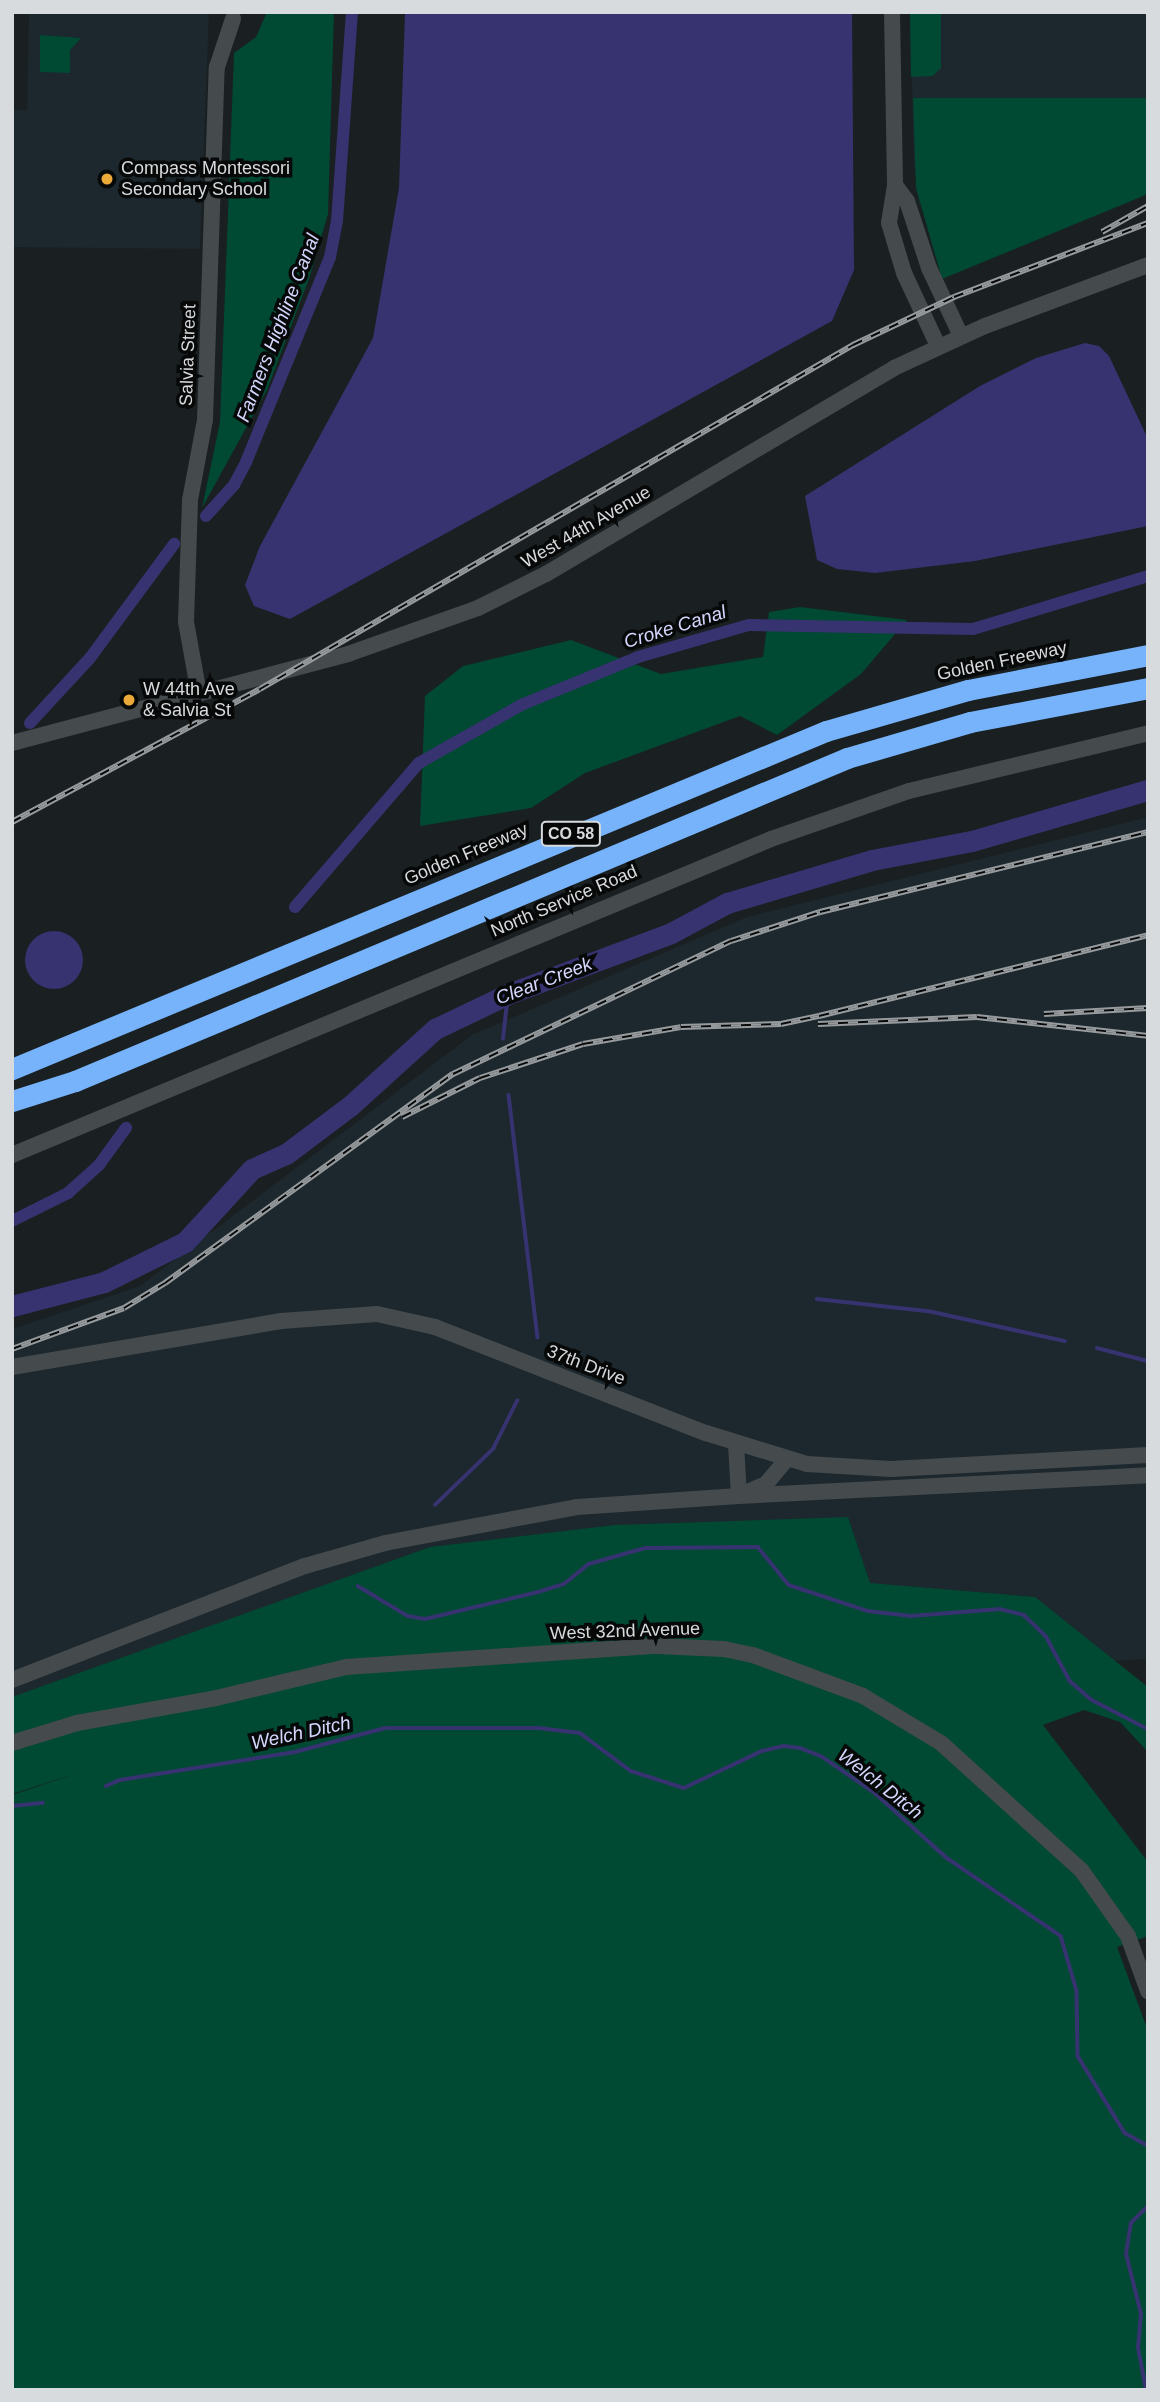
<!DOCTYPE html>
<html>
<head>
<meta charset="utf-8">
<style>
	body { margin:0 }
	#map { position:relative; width:1160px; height:2402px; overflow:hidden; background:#1a1f21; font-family:Arial,sans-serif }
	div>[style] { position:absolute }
	.built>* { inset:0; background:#1c282d }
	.green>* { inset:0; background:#004933 }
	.water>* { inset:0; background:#373370 }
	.round { border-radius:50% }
	.stream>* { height:3.5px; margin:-1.75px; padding:0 1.75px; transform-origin:1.75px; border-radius:1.75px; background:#373370 }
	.canal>* { height:12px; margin:-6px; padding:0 6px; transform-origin:6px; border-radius:6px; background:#373370 }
	.river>* { height:21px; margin:-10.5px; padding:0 10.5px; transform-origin:10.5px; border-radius:10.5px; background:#373370 }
	.minor>* { height:16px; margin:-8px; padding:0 8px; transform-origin:8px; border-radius:8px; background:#454a4d }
	.highway>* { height:21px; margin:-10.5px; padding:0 10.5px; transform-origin:10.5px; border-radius:10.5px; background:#76b3fa }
	.rail>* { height:6px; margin-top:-3px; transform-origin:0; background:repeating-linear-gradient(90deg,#070909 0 10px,#979b9d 0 20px); box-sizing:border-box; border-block:2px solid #979b9d }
	.dots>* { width:19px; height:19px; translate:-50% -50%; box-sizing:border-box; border:4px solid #070909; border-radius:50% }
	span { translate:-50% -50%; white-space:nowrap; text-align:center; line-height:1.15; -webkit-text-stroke:7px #070909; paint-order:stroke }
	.shield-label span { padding:2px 5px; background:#070909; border:2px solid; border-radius:5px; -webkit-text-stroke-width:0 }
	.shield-label { font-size:16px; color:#d8dbdd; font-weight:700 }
	.poi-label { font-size:18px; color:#d8dbdd }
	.left { translate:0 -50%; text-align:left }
	.street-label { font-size:18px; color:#d8dbdd }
	.water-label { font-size:19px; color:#d4d6fd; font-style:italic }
	.frame { position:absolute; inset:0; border:14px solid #d8dbdd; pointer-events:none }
</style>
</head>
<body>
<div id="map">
	<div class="built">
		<div style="clip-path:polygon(29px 12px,209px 12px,200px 249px,12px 247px,12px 110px,27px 110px)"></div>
		<div style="clip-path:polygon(910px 12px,1148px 12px,1148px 138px,919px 205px,914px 163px)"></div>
		<div style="clip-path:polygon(1148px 817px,1148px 1659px,695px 1686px,186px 1732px,12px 1786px,12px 1329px,140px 1286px,472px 1035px,747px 917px)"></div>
	</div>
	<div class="green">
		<div style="clip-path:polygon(267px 12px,334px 12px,328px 214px,310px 276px,267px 390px,202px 508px,220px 422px,234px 53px,256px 37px)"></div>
		<div style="clip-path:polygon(910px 12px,941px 12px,941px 68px,933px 76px,911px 77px)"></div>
		<div style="clip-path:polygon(40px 35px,81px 38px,70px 50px,70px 73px,40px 72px)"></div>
		<div style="clip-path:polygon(913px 98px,1148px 98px,1148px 194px,942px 279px,916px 188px)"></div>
		<div style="clip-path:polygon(800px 607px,907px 620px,861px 674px,777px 735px,740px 716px,585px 773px,531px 808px,420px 826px,425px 696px,463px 666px,571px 640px,661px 674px,763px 657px,769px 612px)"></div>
		<div style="clip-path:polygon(848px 1517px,870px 1583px,1035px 1597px,1148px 1687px,1148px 1752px,1120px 1722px,1084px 1710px,1043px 1725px,1148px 1862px,1148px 1936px,1117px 1947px,1148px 2031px,1148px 2390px,12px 2390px,12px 1795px,84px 1771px,12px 1794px,12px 1697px,430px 1547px,615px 1525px)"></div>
	</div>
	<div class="water">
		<div style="clip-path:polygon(405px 12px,852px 12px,854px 270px,832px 321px,290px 619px,254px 606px,245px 585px,260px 546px,373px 338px,399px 188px)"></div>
		<div style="clip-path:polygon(1085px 343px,1099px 346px,1109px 356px,1148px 439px,1148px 526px,975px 561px,875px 573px,837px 569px,817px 560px,805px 496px,980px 386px,1036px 358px)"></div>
		<div class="round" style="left:25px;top:931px;width:58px;height:58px"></div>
	</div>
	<div class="stream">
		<div style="left:503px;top:1039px;width:45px;rotate:-83.7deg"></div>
		<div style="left:509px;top:1095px;width:244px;rotate:83.2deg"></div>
		<div style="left:817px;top:1299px;width:112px;rotate:6.2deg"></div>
		<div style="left:928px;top:1311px;width:140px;rotate:12.4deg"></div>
		<div style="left:1097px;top:1348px;width:53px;rotate:14.3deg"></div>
		<div style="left:435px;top:1505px;width:81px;rotate:-44deg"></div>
		<div style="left:493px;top:1449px;width:54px;rotate:-63.4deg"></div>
		<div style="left:358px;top:1586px;width:58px;rotate:31deg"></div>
		<div style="left:408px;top:1616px;width:17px;rotate:10deg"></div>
		<div style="left:425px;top:1619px;width:116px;rotate:-13.4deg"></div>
		<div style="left:538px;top:1592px;width:27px;rotate:-17deg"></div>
		<div style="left:564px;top:1584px;width:32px;rotate:-39deg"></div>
		<div style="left:589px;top:1564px;width:58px;rotate:-15.9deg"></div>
		<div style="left:645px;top:1548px;width:113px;rotate:-0.5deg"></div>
		<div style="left:758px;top:1547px;width:49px;rotate:50.8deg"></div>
		<div style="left:789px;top:1585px;width:83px;rotate:18.2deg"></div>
		<div style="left:868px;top:1611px;width:43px;rotate:6.6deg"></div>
		<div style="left:911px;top:1616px;width:89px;rotate:-4.5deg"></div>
		<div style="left:1000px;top:1609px;width:25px;rotate:14deg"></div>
		<div style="left:1024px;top:1615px;width:30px;rotate:44deg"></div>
		<div style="left:1046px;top:1636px;width:51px;rotate:61.9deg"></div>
		<div style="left:1070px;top:1681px;width:29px;rotate:41deg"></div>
		<div style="left:1092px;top:1700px;width:63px;rotate:27.4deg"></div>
		<div style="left:106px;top:1786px;width:15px;rotate:-23deg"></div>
		<div style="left:120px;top:1780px;width:177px;rotate:-9.1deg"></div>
		<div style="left:295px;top:1752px;width:93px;rotate:-14.9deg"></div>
		<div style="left:385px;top:1728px;width:154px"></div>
		<div style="left:539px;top:1728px;width:41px;rotate:7deg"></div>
		<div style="left:580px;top:1733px;width:64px;rotate:36.7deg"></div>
		<div style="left:631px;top:1771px;width:56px;rotate:17.8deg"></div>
		<div style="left:684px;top:1788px;width:86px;rotate:-25.4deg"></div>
		<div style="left:762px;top:1751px;width:23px;rotate:-13deg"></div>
		<div style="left:784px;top:1746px;width:16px;rotate:7deg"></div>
		<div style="left:800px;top:1748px;width:22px;rotate:21deg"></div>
		<div style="left:821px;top:1756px;width:65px;rotate:34.4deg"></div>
		<div style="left:875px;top:1793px;width:97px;rotate:42.1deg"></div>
		<div style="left:947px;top:1858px;width:138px;rotate:34.4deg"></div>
		<div style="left:1061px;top:1936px;width:57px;rotate:73.8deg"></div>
		<div style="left:1077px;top:1991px;width:65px;rotate:89.1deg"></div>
		<div style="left:1078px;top:2056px;width:90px;rotate:58.6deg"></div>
		<div style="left:1125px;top:2133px;width:26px;rotate:29deg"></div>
		<div style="left:12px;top:1806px;width:31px;rotate:-6deg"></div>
		<div style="left:1146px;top:2390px;width:43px;rotate:-100.8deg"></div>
		<div style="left:1138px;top:2348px;width:34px;rotate:-85deg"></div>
		<div style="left:1141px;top:2314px;width:62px;rotate:-104deg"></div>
		<div style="left:1126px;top:2254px;width:31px;rotate:-81deg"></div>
		<div style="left:1131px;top:2223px;width:24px;rotate:-45deg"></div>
	</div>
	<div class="canal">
		<div style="left:206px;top:516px;width:42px;rotate:-47.9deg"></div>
		<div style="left:234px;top:485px;width:26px;rotate:-62deg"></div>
		<div style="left:246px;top:462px;width:222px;rotate:-67.7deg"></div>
		<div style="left:330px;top:257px;width:37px;rotate:-79deg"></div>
		<div style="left:337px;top:221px;width:210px;rotate:-85.9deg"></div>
		<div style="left:30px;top:723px;width:88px;rotate:-47.3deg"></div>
		<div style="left:90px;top:658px;width:142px;rotate:-53.6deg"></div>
		<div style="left:295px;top:907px;width:190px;rotate:-49.3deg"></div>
		<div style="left:419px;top:763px;width:117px;rotate:-29.6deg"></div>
		<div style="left:521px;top:705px;width:126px;rotate:-22.3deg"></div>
		<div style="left:638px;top:657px;width:116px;rotate:-16.1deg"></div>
		<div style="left:749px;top:625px;width:224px;rotate:1deg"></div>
		<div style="left:973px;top:629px;width:183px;rotate:-16.8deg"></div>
		<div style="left:12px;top:1221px;width:63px;rotate:-26.6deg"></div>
		<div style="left:68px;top:1193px;width:42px;rotate:-42.1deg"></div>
		<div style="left:99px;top:1165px;width:46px;rotate:-53.9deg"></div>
	</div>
	<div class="river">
		<div style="left:12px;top:1306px;width:95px;rotate:-14.6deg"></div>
		<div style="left:104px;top:1282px;width:90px;rotate:-26.3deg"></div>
		<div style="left:185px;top:1242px;width:99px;rotate:-47.5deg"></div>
		<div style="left:252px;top:1169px;width:37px;rotate:-24deg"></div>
		<div style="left:286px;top:1154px;width:80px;rotate:-36.9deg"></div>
		<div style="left:350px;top:1106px;width:115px;rotate:-42.2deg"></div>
		<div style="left:435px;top:1029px;width:81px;rotate:-25.6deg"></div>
		<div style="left:508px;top:994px;width:174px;rotate:-20.5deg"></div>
		<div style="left:671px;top:933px;width:64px;rotate:-28.2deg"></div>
		<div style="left:727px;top:903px;width:151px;rotate:-16.5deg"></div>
		<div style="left:872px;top:860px;width:102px;rotate:-10.8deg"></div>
		<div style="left:972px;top:841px;width:183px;rotate:-16.2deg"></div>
	</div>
	<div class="minor">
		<div style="left:892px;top:12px;width:173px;rotate:89deg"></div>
		<div style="left:895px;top:185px;width:38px;rotate:99deg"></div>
		<div style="left:889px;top:223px;width:52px;rotate:73.3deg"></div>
		<div style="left:904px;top:273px;width:81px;rotate:65deg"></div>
		<div style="left:895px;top:185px;width:20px;rotate:53deg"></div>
		<div style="left:907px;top:201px;width:71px;rotate:71.8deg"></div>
		<div style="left:929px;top:268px;width:75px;rotate:64.8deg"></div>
		<div style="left:199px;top:694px;width:73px;rotate:-100.2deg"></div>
		<div style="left:186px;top:622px;width:122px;rotate:-88.1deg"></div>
		<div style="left:190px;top:500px;width:81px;rotate:-79.4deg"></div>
		<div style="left:205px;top:420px;width:353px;rotate:-88.1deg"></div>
		<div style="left:217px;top:67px;width:51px;rotate:-71.6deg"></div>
		<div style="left:12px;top:743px;width:348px;rotate:-14.8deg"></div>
		<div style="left:348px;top:654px;width:138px;rotate:-19.5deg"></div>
		<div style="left:478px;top:608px;width:76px;rotate:-26.6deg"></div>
		<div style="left:546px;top:574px;width:404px;rotate:-30.6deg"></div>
		<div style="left:894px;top:368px;width:100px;rotate:-24.8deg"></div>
		<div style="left:985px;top:326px;width:174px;rotate:-20.5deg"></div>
		<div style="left:12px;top:1155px;width:822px;rotate:-22.6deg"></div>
		<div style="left:771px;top:839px;width:146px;rotate:-19.2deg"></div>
		<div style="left:909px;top:791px;width:246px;rotate:-13.6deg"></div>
		<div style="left:12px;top:1367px;width:273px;rotate:-9.7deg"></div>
		<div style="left:281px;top:1321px;width:96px;rotate:-4.2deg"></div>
		<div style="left:377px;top:1314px;width:59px;rotate:12.6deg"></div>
		<div style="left:435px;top:1327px;width:291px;rotate:21.4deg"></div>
		<div style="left:706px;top:1433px;width:106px;rotate:17.1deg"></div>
		<div style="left:807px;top:1464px;width:84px;rotate:3.4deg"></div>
		<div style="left:891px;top:1469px;width:257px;rotate:-3.1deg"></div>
		<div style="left:747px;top:1492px;width:21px;rotate:-23deg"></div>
		<div style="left:766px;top:1484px;width:33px;rotate:-50deg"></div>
		<div style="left:739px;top:1496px;width:410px;rotate:-2.9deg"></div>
		<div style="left:12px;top:1680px;width:314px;rotate:-21.3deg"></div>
		<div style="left:305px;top:1566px;width:83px;rotate:-16deg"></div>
		<div style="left:385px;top:1543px;width:195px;rotate:-10.6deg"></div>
		<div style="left:577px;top:1507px;width:162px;rotate:-3.9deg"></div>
		<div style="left:739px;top:1496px;width:52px;rotate:-93.3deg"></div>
		<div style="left:12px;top:1743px;width:68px;rotate:-17.1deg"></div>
		<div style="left:77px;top:1723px;width:137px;rotate:-10.1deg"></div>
		<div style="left:212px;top:1699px;width:138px;rotate:-13.4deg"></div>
		<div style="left:346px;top:1667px;width:311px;rotate:-3.9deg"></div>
		<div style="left:656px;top:1646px;width:68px;rotate:2.5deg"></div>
		<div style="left:724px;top:1649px;width:30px;rotate:12deg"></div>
		<div style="left:753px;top:1655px;width:117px;rotate:20.4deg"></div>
		<div style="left:863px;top:1696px;width:91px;rotate:31.1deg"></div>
		<div style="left:941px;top:1743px;width:190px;rotate:42.2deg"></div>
		<div style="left:1082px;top:1871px;width:80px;rotate:54.7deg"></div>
		<div style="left:1128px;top:1936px;width:59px;rotate:70deg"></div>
	</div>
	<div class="highway">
		<div style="left:12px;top:1069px;width:881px;rotate:-22.55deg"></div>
		<div style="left:826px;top:731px;width:148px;rotate:-16.1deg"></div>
		<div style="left:968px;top:690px;width:183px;rotate:-11deg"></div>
		<div style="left:12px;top:1101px;width:66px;rotate:-17.6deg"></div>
		<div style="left:75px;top:1081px;width:837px;rotate:-22.7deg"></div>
		<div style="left:847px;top:758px;width:128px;rotate:-16.3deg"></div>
		<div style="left:970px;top:722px;width:181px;rotate:-10.8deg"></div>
	</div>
	<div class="rail">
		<div style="left:1102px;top:232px;width:53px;rotate:-29.5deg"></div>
		<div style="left:12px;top:822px;width:281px;rotate:-28.2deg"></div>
		<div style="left:260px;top:689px;width:686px;rotate:-30.12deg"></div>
		<div style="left:853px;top:345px;width:112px;rotate:-25.4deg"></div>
		<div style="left:954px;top:297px;width:208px;rotate:-20.9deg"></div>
		<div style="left:1044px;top:1014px;width:104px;rotate:-3.3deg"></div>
		<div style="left:818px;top:1024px;width:159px;rotate:-2.5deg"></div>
		<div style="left:977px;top:1017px;width:172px;rotate:6.3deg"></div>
		<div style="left:402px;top:1117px;width:87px;rotate:-26.6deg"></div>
		<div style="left:480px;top:1078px;width:108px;rotate:-18.3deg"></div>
		<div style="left:583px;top:1044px;width:99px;rotate:-9.8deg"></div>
		<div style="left:681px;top:1027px;width:100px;rotate:-1.7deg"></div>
		<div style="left:781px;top:1024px;width:39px;rotate:-12deg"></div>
		<div style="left:819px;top:1016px;width:339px;rotate:-13.8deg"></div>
		<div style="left:12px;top:1349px;width:119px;rotate:-20.1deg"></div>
		<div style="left:124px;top:1308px;width:48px;rotate:-31.4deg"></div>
		<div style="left:165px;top:1283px;width:356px;rotate:-36deg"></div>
		<div style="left:453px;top:1074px;width:308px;rotate:-25.6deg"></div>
		<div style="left:731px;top:941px;width:94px;rotate:-18deg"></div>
		<div style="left:820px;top:912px;width:338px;rotate:-13.7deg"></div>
	</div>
	<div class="dots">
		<div style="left:107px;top:179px;background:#eba93a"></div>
		<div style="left:129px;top:700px;background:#eba93a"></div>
	</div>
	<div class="shield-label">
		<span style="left:571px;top:834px">CO 58</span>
	</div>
	<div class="poi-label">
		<span class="left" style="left:121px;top:179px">Compass Montessori<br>Secondary School</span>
		<span class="left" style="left:143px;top:700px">W 44th Ave<br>&amp; Salvia St</span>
	</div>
	<div class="street-label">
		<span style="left:188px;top:355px;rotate:-88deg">Salvia Street</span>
		<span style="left:586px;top:527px;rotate:-30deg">West 44th Avenue</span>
		<span style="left:1002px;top:661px;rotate:-12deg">Golden Freeway</span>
		<span style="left:466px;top:854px;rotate:-23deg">Golden Freeway</span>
		<span style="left:564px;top:901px;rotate:-23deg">North Service Road</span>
		<span style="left:586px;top:1365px;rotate:21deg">37th Drive</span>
		<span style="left:625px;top:1631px;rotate:-2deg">West 32nd Avenue</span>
	</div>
	<div class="water-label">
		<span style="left:278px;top:328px;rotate:-69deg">Farmers Highline Canal</span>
		<span style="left:675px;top:627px;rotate:-17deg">Croke Canal</span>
		<span style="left:544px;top:981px;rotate:-21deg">Clear Creek</span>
		<span style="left:301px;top:1733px;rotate:-12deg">Welch Ditch</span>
		<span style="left:880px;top:1784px;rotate:38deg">Welch Ditch</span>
	</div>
	<div class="frame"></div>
</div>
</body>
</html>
